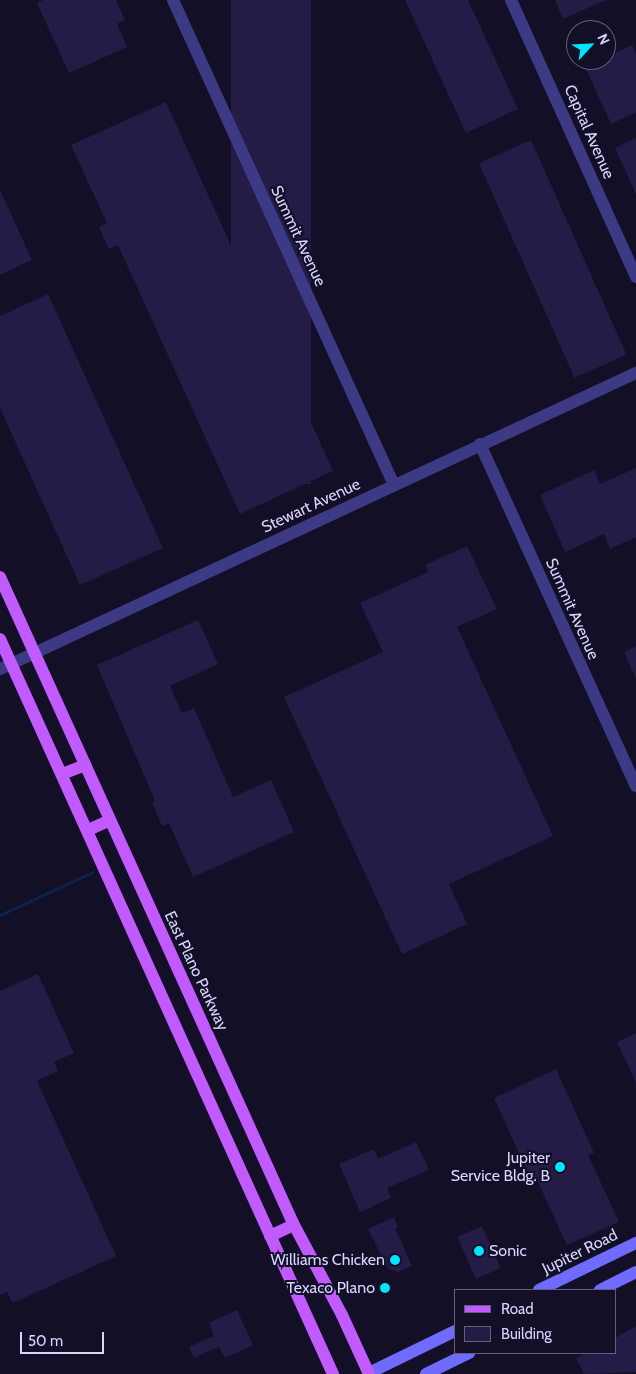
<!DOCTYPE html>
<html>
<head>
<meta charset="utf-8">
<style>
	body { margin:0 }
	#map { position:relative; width:636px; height:1374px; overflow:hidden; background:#130f26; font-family:Cabin,sans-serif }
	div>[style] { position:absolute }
	.stream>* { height:3px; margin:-1.5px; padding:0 1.5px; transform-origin:1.5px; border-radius:1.5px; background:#0c2248 }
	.building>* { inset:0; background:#241b47; transform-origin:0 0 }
	.street>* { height:12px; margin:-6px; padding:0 6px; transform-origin:6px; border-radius:6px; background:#3d3a85 }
	.secondary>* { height:12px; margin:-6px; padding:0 6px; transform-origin:6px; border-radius:6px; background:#6f6bff }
	.primary>* { height:12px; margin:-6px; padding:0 6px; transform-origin:6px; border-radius:6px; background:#c25bff }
	.dots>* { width:14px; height:14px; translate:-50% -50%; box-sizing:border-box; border:2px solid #130f26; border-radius:50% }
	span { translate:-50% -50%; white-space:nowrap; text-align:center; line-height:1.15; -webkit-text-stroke:4px #130f26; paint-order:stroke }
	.street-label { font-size:16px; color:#d9d4ff }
	.poi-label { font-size:16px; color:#d9d4ff }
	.right { translate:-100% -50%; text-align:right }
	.left { translate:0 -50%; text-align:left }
	.legend { position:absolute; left:454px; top:1289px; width:162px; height:65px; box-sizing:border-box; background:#130f26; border:1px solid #625e7d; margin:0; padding:6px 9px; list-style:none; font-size:15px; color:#d9d4ff }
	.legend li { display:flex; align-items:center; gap:10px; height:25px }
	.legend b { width:25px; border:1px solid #625e7d }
	.north { position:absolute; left:566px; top:20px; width:50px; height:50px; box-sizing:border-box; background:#130f26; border:1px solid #625e7d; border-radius:50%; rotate:65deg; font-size:14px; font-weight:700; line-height:20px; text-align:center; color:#d9d4ff }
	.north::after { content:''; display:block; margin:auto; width:18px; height:22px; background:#00e5ff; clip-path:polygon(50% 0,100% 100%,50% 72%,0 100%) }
	.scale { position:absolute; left:20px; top:1332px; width:84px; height:22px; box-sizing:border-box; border:2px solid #d9d4ff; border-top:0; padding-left:6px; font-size:15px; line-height:18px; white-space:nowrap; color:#d9d4ff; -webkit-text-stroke:4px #130f26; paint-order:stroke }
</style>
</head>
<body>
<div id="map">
	<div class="stream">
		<div style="left:0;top:915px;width:102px;rotate:-24.8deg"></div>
	</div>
	<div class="building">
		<div style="clip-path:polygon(43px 0,116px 0,125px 20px,117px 24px,127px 47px,69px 73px,37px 3px)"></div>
		<div style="left:231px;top:0;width:80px;height:484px"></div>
		<div style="clip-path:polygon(405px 0,468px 0,518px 109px,466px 133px)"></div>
		<div style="clip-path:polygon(555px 0,606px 0,563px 19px)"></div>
		<div style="clip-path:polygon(632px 45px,636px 54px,636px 112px,611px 124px,585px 67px,599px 60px,606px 60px,606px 57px)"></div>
		<div style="clip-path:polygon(166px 102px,333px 471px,240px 514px,118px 245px,109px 249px,99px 227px,107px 223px,71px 145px)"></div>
		<div style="clip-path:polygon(636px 138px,636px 194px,615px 148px)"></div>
		<div style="left:531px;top:140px;width:235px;height:57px;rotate:66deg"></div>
		<div style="clip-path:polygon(0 190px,32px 260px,0 275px)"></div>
		<div style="clip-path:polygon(48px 294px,163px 548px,80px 585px,0 408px,0 316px)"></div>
		<div style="clip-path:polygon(636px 468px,636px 537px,610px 549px,604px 534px,565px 552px,540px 495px,594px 470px,600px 484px)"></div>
		<div style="clip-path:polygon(467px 546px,497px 609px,457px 627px,553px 836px,449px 884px,467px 924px,402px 954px,284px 697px,383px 652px,360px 603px,428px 572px,425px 565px)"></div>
		<div style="clip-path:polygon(198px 620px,218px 664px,170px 686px,182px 713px,194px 708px,233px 797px,271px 780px,294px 832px,193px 877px,169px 823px,162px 826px,152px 803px,155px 801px,97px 665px)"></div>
		<div style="clip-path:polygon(636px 646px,636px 679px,624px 652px)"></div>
		<div style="clip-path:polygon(38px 974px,74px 1053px,54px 1062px,58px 1071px,37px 1081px,116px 1256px,13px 1303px,7px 1292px,0 1295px,0 991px)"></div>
		<div style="clip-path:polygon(636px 1033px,636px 1083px,617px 1042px)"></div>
		<div style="clip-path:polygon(556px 1069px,594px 1153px,588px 1155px,619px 1222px,567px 1245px,537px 1180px,532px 1182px,494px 1098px)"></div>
		<div style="clip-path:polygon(416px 1142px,429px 1170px,387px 1188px,391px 1198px,360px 1212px,339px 1164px,374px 1149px,378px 1159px)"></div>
		<div style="clip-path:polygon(394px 1217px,398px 1227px,395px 1228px,412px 1266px,398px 1272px,388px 1269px,368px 1229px)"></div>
		<div style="left:482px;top:1226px;width:46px;height:27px;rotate:66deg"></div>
		<div style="clip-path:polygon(237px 1310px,253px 1345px,225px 1358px,219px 1347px,194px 1358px,189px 1347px,214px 1336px,209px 1323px)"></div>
		<div style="clip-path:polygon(636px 1326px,636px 1372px,584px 1374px,576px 1358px,586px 1353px,615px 1353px,615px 1338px)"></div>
	</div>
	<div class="street">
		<div style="left:173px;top:0;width:533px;rotate:65.5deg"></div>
		<div style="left:511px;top:0;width:304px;rotate:65.7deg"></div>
		<div style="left:480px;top:444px;width:376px;rotate:65.5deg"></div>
		<div style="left:0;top:669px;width:702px;rotate:-24.96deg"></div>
	</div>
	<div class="secondary">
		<div style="left:539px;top:1290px;width:108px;rotate:-25.9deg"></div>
		<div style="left:600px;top:1290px;width:40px;rotate:-26.6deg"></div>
		<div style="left:369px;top:1373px;width:96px;rotate:-26deg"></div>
		<div style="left:426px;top:1374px;width:48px;rotate:-26deg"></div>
	</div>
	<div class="primary">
		<div style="left:0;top:577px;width:712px;rotate:65.6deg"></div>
		<div style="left:294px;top:1225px;width:102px;rotate:61.9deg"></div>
		<div style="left:342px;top:1315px;width:65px;rotate:65.4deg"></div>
		<div style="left:0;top:639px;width:807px;rotate:65.63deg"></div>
		<div style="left:62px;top:774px;width:25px;rotate:-21deg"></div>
		<div style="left:88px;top:830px;width:24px;rotate:-24deg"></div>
		<div style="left:270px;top:1236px;width:26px;rotate:-25deg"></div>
	</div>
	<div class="dots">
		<div style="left:560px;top:1167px;background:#00e5ff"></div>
		<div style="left:479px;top:1251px;background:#00e5ff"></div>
		<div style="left:395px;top:1260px;background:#00e5ff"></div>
		<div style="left:385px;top:1288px;background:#00e5ff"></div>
	</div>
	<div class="street-label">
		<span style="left:589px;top:132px;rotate:66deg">Capital Avenue</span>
		<span style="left:298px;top:236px;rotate:65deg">Summit Avenue</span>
		<span style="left:311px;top:506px;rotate:-25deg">Stewart Avenue</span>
		<span style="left:572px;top:609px;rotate:66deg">Summit Avenue</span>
		<span style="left:196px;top:971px;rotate:65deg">East Plano Parkway</span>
		<span style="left:580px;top:1252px;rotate:-26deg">Jupiter Road</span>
	</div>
	<div class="poi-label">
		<span class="right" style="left:550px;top:1167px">Jupiter<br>Service Bldg. B</span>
		<span class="left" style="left:489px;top:1251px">Sonic</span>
		<span class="right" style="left:385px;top:1260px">Williams Chicken</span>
		<span class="right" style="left:375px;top:1288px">Texaco Plano</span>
	</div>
	<ul class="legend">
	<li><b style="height:6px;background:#c25bff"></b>Road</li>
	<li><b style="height:14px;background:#241b47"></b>Building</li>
	</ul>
	<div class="north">N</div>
	<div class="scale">50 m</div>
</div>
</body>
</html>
